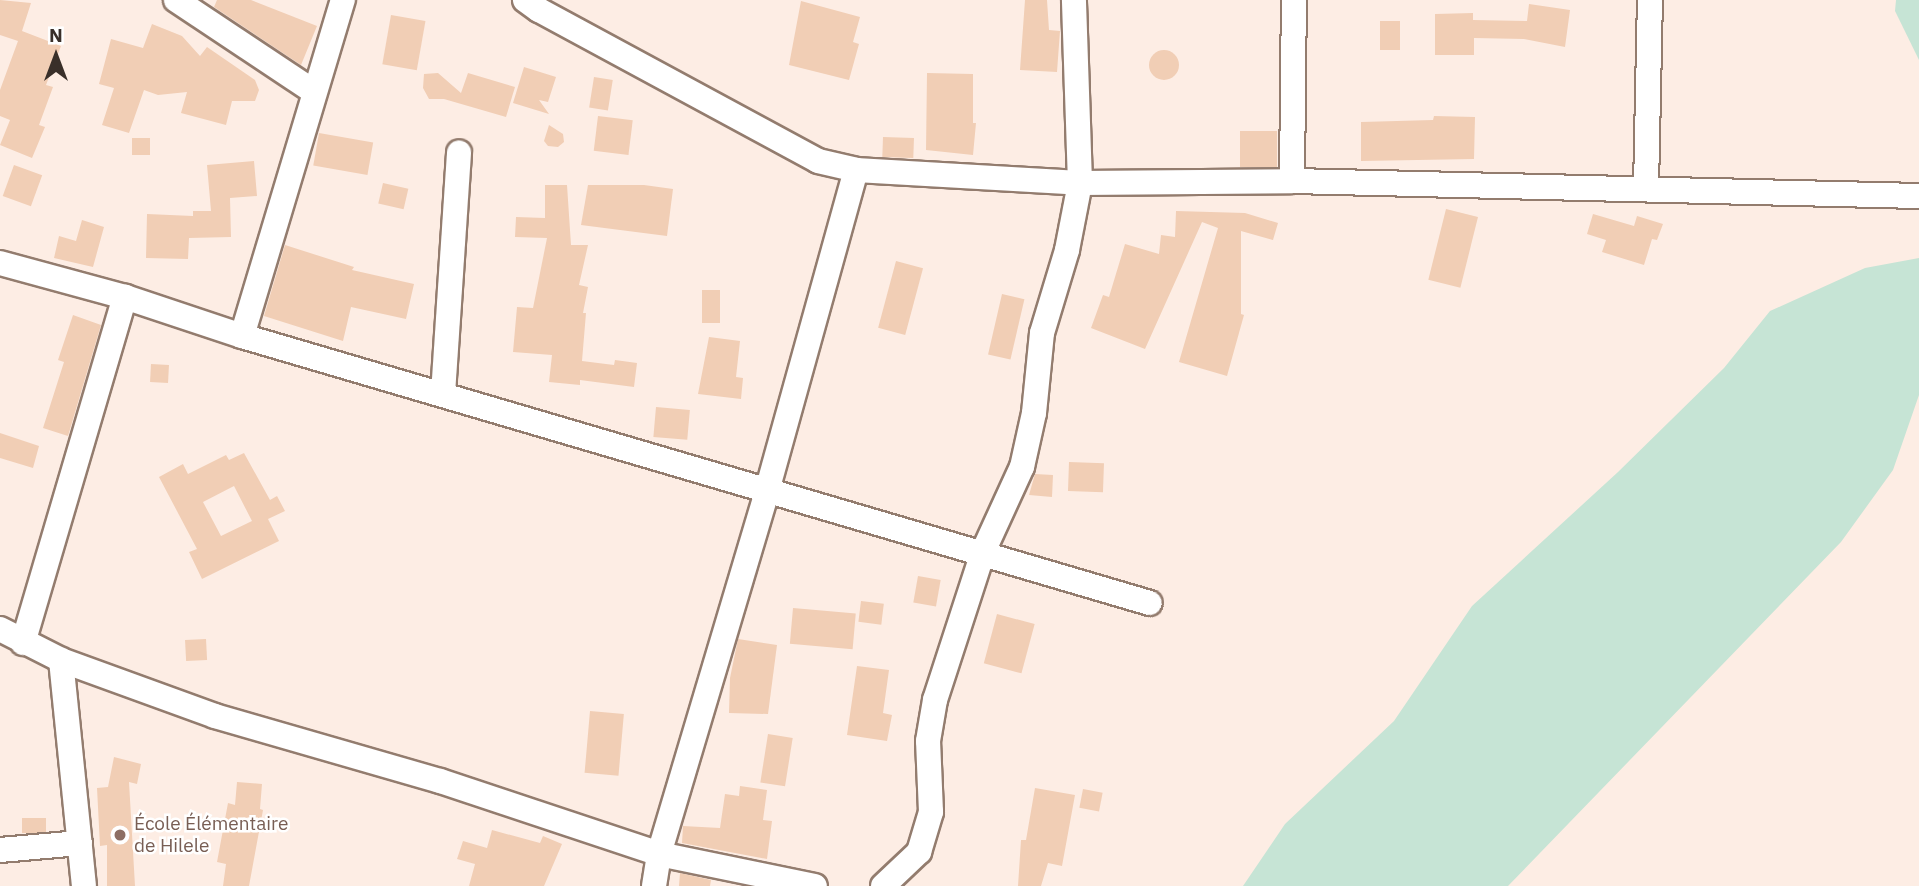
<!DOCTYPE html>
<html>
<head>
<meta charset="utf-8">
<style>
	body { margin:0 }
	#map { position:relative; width:1919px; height:886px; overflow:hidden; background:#fdede4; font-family:"IBM Plex Sans",sans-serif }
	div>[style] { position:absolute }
	.green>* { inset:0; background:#c6e4d5 }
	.building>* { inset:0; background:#f1ceb5; transform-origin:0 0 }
	.round { border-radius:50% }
	.roads { filter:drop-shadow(2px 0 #937c6e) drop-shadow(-2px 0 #937c6e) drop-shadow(0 2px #937c6e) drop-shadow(0 -2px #937c6e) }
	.minor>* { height:24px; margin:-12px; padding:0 12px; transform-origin:12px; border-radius:12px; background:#fff }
	.dots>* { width:19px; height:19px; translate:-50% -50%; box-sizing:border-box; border:4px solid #fff; border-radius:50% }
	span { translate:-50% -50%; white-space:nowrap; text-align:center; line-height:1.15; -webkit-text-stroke:5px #fff; paint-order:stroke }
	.education-label { font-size:19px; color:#785e54 }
	.left { translate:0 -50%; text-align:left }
	.north { position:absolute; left:21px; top:21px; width:70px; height:70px; -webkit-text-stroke:5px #fff; paint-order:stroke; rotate:0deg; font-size:19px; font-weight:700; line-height:28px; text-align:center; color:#392f29 }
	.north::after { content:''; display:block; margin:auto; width:24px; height:32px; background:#392f29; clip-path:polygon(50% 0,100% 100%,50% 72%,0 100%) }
</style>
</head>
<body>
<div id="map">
	<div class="green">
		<div style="clip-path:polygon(1896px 0,1919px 0,1919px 60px,1895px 11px)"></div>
		<div style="clip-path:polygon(1919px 258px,1919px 395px,1893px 470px,1841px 542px,1508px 886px,1243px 886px,1285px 824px,1394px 721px,1472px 606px,1618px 472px,1724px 368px,1770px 311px,1865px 268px)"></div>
	</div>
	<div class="building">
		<div style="clip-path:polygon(0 0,31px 3px,22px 31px,61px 46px,46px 85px,53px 87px,39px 125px,45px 127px,32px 158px,0 145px,10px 120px,0 116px,0 90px,18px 41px,0 35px)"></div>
		<div style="clip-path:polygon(217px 0,251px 0,317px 26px,301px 65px,214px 7px)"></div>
		<div style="clip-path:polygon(1025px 0,1047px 0,1049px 30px,1060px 31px,1057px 72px,1020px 70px)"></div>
		<div style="clip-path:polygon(801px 1px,860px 17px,853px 42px,859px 44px,849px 80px,789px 65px)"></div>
		<div style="clip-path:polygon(1529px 4px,1570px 10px,1565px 47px,1524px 39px,1474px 38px,1474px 55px,1435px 55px,1435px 14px,1473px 13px,1473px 20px,1527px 21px)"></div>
		<div style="left:391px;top:15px;width:35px;height:50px;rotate:10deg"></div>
		<div style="left:1380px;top:21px;width:20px;height:29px"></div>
		<div style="clip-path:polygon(152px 24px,182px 36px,200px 56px,207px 47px,255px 80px,259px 90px,255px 101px,232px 101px,226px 125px,181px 113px,187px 92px,158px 95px,144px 90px,129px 133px,102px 125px,114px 88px,99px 84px,111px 39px,143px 48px)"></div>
		<div class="round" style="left:1149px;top:50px;width:30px;height:30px"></div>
		<div style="clip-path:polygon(524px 67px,556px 77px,548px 102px,539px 100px,549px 114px,513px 103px)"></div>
		<div style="clip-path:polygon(438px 73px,461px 93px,468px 73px,515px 87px,506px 117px,444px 99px,429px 99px,423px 88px,424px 74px)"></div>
		<div style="clip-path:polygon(927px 73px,973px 74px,973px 123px,976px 123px,973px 155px,926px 150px)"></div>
		<div style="left:594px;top:77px;width:19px;height:31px;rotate:9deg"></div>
		<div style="left:598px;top:116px;width:35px;height:35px;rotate:7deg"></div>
		<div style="clip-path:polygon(1434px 116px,1475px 117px,1474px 159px,1361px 161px,1361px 122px,1433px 120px)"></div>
		<div style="clip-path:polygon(549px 125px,563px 134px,564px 142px,558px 147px,548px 146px,544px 141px)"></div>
		<div style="left:1240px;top:131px;width:37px;height:36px"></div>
		<div style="left:319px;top:133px;width:55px;height:33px;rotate:10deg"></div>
		<div style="left:883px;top:137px;width:31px;height:20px;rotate:2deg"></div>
		<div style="left:150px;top:138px;width:17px;height:18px;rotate:90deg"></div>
		<div style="clip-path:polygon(254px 161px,257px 196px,230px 198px,231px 237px,189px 238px,188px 259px,146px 258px,147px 214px,193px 216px,193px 211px,211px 211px,207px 165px)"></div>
		<div style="left:14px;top:165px;width:30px;height:33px;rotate:20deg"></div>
		<div style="left:383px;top:183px;width:26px;height:21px;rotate:13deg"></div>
		<div style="clip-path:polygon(545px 185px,567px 185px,571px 245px,588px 245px,579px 285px,588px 287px,583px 313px,586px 313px,582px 361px,614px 365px,615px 360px,637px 363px,634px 387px,580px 380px,580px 385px,549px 382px,552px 355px,513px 352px,517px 307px,533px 308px,547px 238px,515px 237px,516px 217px,545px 218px)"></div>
		<div style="clip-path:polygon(588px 185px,644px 185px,673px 189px,667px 236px,581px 225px)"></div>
		<div style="left:1446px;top:209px;width:33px;height:73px;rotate:14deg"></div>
		<div style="clip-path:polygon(1176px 211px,1245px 213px,1278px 223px,1273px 240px,1241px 231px,1241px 314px,1244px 315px,1227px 376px,1179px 362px,1218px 228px,1202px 222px,1145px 349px,1091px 328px,1103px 295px,1109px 297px,1125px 244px,1159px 254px,1161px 235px,1175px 237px)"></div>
		<div style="clip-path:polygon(1593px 214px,1634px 226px,1637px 216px,1663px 224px,1657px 240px,1652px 239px,1644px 265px,1602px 252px,1606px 240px,1587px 234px)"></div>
		<div style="clip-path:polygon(82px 220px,104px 227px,93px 267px,54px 258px,59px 236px,76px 241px)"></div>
		<div style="clip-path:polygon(285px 245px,354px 267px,352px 270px,414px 284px,406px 319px,351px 307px,343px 341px,264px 316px)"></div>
		<div style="left:896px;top:261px;width:28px;height:69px;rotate:15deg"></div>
		<div style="left:702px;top:290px;width:18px;height:33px"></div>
		<div style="left:1002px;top:294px;width:23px;height:62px;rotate:13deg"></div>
		<div style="clip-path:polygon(73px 315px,101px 325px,68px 436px,43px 428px,64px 362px,58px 360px)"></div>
		<div style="clip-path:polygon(709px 337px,740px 341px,736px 377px,743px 378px,741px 399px,698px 394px)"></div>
		<div style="left:151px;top:364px;width:18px;height:18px;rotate:3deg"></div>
		<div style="left:656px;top:407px;width:34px;height:30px;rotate:5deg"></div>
		<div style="clip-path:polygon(0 433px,39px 446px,33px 468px,0 458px)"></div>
		<div style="clip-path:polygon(evenodd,244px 453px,270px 500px,277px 496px,285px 511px,268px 519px,279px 541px,202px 579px,189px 552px,197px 549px,159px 477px,183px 464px,188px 474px,226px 455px,229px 460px,244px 453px,234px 486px,252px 521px,221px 536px,203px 502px,234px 486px)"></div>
		<div style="left:1069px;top:462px;width:35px;height:29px;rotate:2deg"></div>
		<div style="clip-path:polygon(1035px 474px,1053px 475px,1052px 497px,1029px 495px)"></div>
		<div style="left:918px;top:576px;width:23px;height:27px;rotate:10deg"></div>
		<div style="left:861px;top:601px;width:23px;height:21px;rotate:7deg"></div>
		<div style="left:793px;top:608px;width:63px;height:36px;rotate:5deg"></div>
		<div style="left:997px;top:614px;width:39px;height:51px;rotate:15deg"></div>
		<div style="left:206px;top:639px;width:21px;height:21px;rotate:87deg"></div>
		<div style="clip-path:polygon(738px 639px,777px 645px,768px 714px,729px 713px,730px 678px)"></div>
		<div style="clip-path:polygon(857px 666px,889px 670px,883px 713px,892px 715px,887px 741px,847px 735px)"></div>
		<div style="left:590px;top:711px;width:34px;height:62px;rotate:5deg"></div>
		<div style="left:768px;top:734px;width:25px;height:49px;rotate:9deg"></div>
		<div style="clip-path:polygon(114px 757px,141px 764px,137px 784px,129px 782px,135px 886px,107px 886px,107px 845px,100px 846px,97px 788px,108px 787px)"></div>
		<div style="clip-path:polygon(237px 782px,262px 784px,260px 809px,263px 810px,249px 886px,223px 886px,226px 864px,217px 862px,228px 803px,235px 805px)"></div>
		<div style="clip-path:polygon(740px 786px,767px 790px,763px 820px,772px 821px,767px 859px,682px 843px,683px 826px,720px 828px,725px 794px,739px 796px)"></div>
		<div style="clip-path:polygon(1035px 788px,1075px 795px,1062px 866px,1048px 863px,1041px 886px,1018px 886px,1021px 840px,1026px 840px)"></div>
		<div style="left:1083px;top:789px;width:20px;height:19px;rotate:11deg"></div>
		<div style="left:22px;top:818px;width:24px;height:15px"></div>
		<div style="clip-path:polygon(492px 830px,540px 843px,543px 836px,562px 844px,544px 886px,469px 886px,475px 864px,457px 859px,463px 841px,487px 848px)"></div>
		<div style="clip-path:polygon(680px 873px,711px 880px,710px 886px,679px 886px)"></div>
	</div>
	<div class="roads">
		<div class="minor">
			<div style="left:176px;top:0;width:164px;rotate:33.6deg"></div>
			<div style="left:525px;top:0;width:17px;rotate:36deg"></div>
			<div style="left:539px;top:10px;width:317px;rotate:28.4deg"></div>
			<div style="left:818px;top:161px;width:39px;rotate:13deg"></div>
			<div style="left:856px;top:170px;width:224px;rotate:3.3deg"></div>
			<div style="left:1080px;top:183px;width:212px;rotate:-0.5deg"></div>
			<div style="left:1292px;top:181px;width:627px;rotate:1.37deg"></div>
			<div style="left:1292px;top:181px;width:181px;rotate:-89.4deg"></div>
			<div style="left:1646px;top:188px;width:188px;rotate:-88.8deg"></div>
			<div style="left:0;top:263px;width:130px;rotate:15.2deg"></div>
			<div style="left:125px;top:297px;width:123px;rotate:18.4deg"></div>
			<div style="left:242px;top:336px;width:946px;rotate:16.39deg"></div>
			<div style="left:242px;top:336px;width:351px;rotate:-73.3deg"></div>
			<div style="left:443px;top:394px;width:242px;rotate:-86.2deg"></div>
			<div style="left:0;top:629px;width:68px;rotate:26.9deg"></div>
			<div style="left:61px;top:660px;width:164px;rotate:20deg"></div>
			<div style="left:215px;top:716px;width:234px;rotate:16.1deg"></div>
			<div style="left:440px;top:781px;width:231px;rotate:18.4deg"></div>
			<div style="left:659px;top:854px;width:159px;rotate:11.6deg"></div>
			<div style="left:23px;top:643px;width:361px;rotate:-73.6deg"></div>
			<div style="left:61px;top:660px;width:227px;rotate:84.2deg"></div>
			<div style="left:0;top:850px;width:80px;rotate:-5deg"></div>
			<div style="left:654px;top:886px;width:32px;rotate:-81deg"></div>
			<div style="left:659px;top:854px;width:379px;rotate:-73.4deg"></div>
			<div style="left:767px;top:491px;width:333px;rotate:-74.5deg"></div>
			<div style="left:883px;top:886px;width:50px;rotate:-43.4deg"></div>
			<div style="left:919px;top:852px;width:42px;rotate:-73.3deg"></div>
			<div style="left:931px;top:812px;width:71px;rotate:-92.4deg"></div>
			<div style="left:928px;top:741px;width:42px;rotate:-80.3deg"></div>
			<div style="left:935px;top:700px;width:156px;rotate:-72deg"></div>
			<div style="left:983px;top:552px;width:94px;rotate:-65.4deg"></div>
			<div style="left:1022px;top:467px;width:55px;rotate:-77.5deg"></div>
			<div style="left:1034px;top:413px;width:80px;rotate:-84.3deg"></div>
			<div style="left:1042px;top:333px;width:87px;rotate:-73.2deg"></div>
			<div style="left:1067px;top:250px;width:68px;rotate:-79deg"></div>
			<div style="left:1080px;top:183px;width:183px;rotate:-91.9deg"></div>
		</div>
	</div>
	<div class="dots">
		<div style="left:120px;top:835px;background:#8d6e63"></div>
	</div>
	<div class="education-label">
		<span class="left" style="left:134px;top:835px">École Élémentaire<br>de Hilele</span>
	</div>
	<div class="north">N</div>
</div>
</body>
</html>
